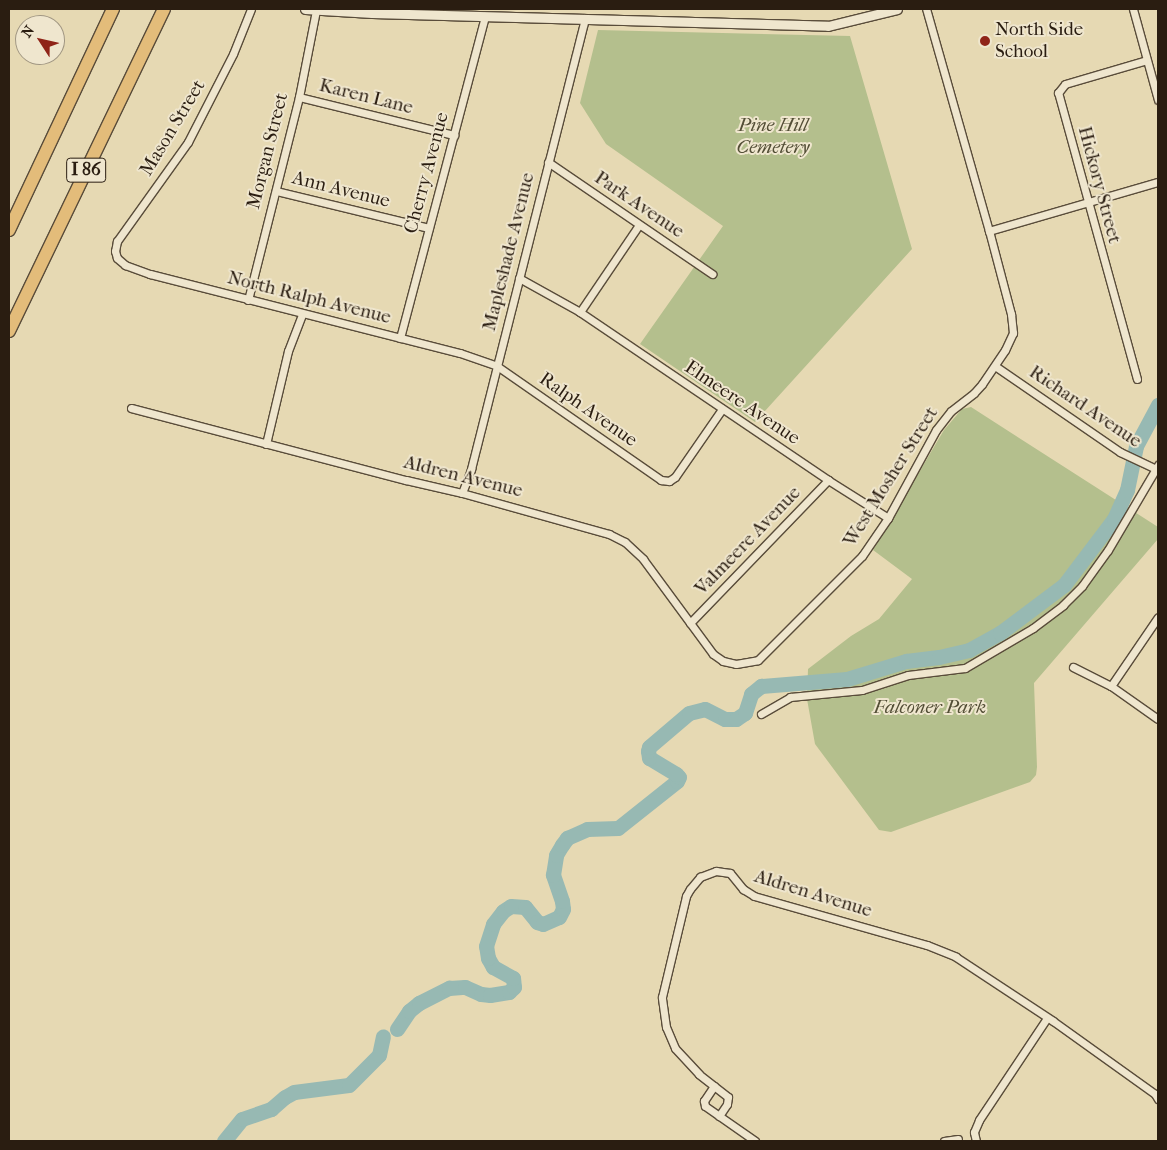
<!DOCTYPE html>
<html>
<head>
<meta charset="utf-8">
<style>
	body { margin:0 }
	#map { position:relative; width:1167px; height:1150px; overflow:hidden; background:#e6d9b3; font-family:"IM FELL French Canon",serif }
	div>[style] { position:absolute }
	.green>* { inset:0; background:#b4bf8d }
	.river>* { height:15px; margin:-7.5px; padding:0 7.5px; transform-origin:7.5px; border-radius:7.5px; background:#97b9b3 }
	.roads { filter:drop-shadow(1px 0 #594c3a) drop-shadow(-1px 0 #594c3a) drop-shadow(0 1px #594c3a) drop-shadow(0 -1px #594c3a) }
	.minor>* { height:7px; margin:-3.5px; padding:0 3.5px; transform-origin:3.5px; border-radius:3.5px; background:#efe6ce }
	.tertiary>* { height:9px; margin:-4.5px; padding:0 4.5px; transform-origin:4.5px; border-radius:4.5px; background:#efe6ce }
	.motorway>* { height:12px; margin:-6px; padding:0 6px; transform-origin:6px; border-radius:6px; background:#e3bc7a }
	.dots>* { width:14px; height:14px; translate:-50% -50%; box-sizing:border-box; border:2px solid #efe6ce; border-radius:50% }
	span { translate:-50% -50%; white-space:nowrap; text-align:center; line-height:1.15; -webkit-text-stroke:4px #efe6ce; paint-order:stroke }
	.shield-label span { padding:1px 4px; background:#efe6ce; border:1px solid; border-radius:4px; -webkit-text-stroke-width:0 }
	.shield-label { font-size:18px; color:#2a1d11; font-weight:700 }
	.poi-label { font-size:19px; color:#2a1d11 }
	.left { translate:0 -50%; text-align:left }
	.street-label { font-size:19px; color:#2a1d11 }
	.park-label { font-size:19px; color:#534e36; font-style:italic }
	.frame { position:absolute; inset:0; border:10px solid #2a1d11; pointer-events:none }
	.north { position:absolute; left:15px; top:15px; width:50px; height:50px; box-sizing:border-box; background:#efe6ce; border:1px solid #a09682; border-radius:50%; rotate:305deg; font-size:14px; font-weight:700; line-height:20px; text-align:center; color:#2a1d11 }
	.north::after { content:''; display:block; margin:auto; width:18px; height:22px; background:#8f2418; clip-path:polygon(50% 0,100% 100%,50% 72%,0 100%) }
</style>
</head>
<body>
<div id="map">
	<div class="green">
		<div style="clip-path:polygon(598px 30px,850px 36px,912px 249px,755px 422px,640px 344px,723px 226px,606px 144px,580px 103px)"></div>
		<div style="clip-path:polygon(971px 407px,1158px 527px,1158px 539px,1034px 683px,1037px 767px,1036px 775px,1030px 782px,891px 832px,879px 830px,815px 744px,807px 699px,808px 669px,851px 636px,879px 619px,912px 579px,873px 550px,944px 430px,962px 409px)"></div>
	</div>
	<div class="river">
		<div style="left:397px;top:1029px;width:22px;rotate:-56deg"></div>
		<div style="left:409px;top:1011px;width:13px;rotate:-39deg"></div>
		<div style="left:419px;top:1003px;width:34px;rotate:-27deg"></div>
		<div style="left:449px;top:988px;width:16px;rotate:-4deg"></div>
		<div style="left:465px;top:987px;width:17px;rotate:24deg"></div>
		<div style="left:481px;top:994px;width:9px;rotate:6deg"></div>
		<div style="left:490px;top:995px;width:19px;rotate:-9deg"></div>
		<div style="left:509px;top:992px;width:7px;rotate:-45deg"></div>
		<div style="left:514px;top:987px;width:9px;rotate:-96deg"></div>
		<div style="left:513px;top:978px;width:23px;rotate:-151deg"></div>
		<div style="left:493px;top:967px;width:10px;rotate:-119deg"></div>
		<div style="left:488px;top:958px;width:12px;rotate:-99deg"></div>
		<div style="left:486px;top:946px;width:23px;rotate:-72deg"></div>
		<div style="left:493px;top:924px;width:16px;rotate:-52deg"></div>
		<div style="left:503px;top:911px;width:9px;rotate:-32deg"></div>
		<div style="left:511px;top:906px;width:14px;rotate:4deg"></div>
		<div style="left:525px;top:907px;width:19px;rotate:51deg"></div>
		<div style="left:537px;top:922px;width:6px;rotate:18deg"></div>
		<div style="left:543px;top:924px;width:17px;rotate:-24deg"></div>
		<div style="left:559px;top:917px;width:9px;rotate:-63deg"></div>
		<div style="left:563px;top:909px;width:8px;rotate:-97deg"></div>
		<div style="left:562px;top:901px;width:28px;rotate:-109deg"></div>
		<div style="left:553px;top:875px;width:20px;rotate:-81deg"></div>
		<div style="left:556px;top:855px;width:12px;rotate:-59deg"></div>
		<div style="left:562px;top:845px;width:9px;rotate:-54deg"></div>
		<div style="left:567px;top:838px;width:22px;rotate:-24deg"></div>
		<div style="left:587px;top:829px;width:31px;rotate:-2deg"></div>
		<div style="left:618px;top:828px;width:75px;rotate:-38.5deg"></div>
		<div style="left:677px;top:781px;width:4px;rotate:-63deg"></div>
		<div style="left:679px;top:777px;width:4px;rotate:-135deg"></div>
		<div style="left:676px;top:774px;width:31px;rotate:-149deg"></div>
		<div style="left:649px;top:758px;width:7px;rotate:-98deg"></div>
		<div style="left:648px;top:751px;width:4px;rotate:-76deg"></div>
		<div style="left:649px;top:747px;width:52px;rotate:-40.4deg"></div>
		<div style="left:689px;top:713px;width:16px;rotate:-14deg"></div>
		<div style="left:705px;top:709px;width:22px;rotate:27deg"></div>
		<div style="left:725px;top:719px;width:11px"></div>
		<div style="left:736px;top:719px;width:11px;rotate:-34deg"></div>
		<div style="left:745px;top:713px;width:20px;rotate:-72deg"></div>
		<div style="left:751px;top:694px;width:13px;rotate:-39deg"></div>
		<div style="left:761px;top:686px;width:86px;rotate:-4.7deg"></div>
		<div style="left:847px;top:679px;width:62px;rotate:-17deg"></div>
		<div style="left:906px;top:661px;width:33px;rotate:-7deg"></div>
		<div style="left:939px;top:657px;width:31px;rotate:-13deg"></div>
		<div style="left:969px;top:650px;width:35px;rotate:-29deg"></div>
		<div style="left:1000px;top:633px;width:80px;rotate:-36.9deg"></div>
		<div style="left:1064px;top:585px;width:83px;rotate:-52.9deg"></div>
		<div style="left:1114px;top:519px;width:32px;rotate:-66deg"></div>
		<div style="left:1127px;top:490px;width:45px;rotate:-78.4deg"></div>
		<div style="left:1136px;top:446px;width:47px;rotate:-61.8deg"></div>
		<div style="left:224px;top:1141px;width:28px;rotate:-51deg"></div>
		<div style="left:242px;top:1119px;width:31px;rotate:-19deg"></div>
		<div style="left:271px;top:1109px;width:18px;rotate:-41deg"></div>
		<div style="left:285px;top:1097px;width:10px;rotate:-29deg"></div>
		<div style="left:294px;top:1092px;width:55px;rotate:-7.3deg"></div>
		<div style="left:349px;top:1085px;width:42px;rotate:-45deg"></div>
		<div style="left:379px;top:1055px;width:19px;rotate:-78deg"></div>
	</div>
	<div class="roads">
		<div class="minor">
			<div style="left:251px;top:9px;width:48px;rotate:111.8deg"></div>
			<div style="left:233px;top:54px;width:99px;rotate:117.1deg"></div>
			<div style="left:188px;top:142px;width:122px;rotate:125.6deg"></div>
			<div style="left:117px;top:241px;width:10px;rotate:101deg"></div>
			<div style="left:115px;top:251px;width:7px;rotate:74deg"></div>
			<div style="left:117px;top:258px;width:11px;rotate:41deg"></div>
			<div style="left:125px;top:265px;width:27px;rotate:20deg"></div>
			<div style="left:150px;top:274px;width:320px;rotate:14.3deg"></div>
			<div style="left:460px;top:353px;width:39px;rotate:19deg"></div>
			<div style="left:497px;top:366px;width:200px;rotate:34.8deg"></div>
			<div style="left:661px;top:480px;width:8px;rotate:7deg"></div>
			<div style="left:669px;top:481px;width:7px;rotate:-34deg"></div>
			<div style="left:675px;top:477px;width:83px;rotate:-55.3deg"></div>
			<div style="left:1133px;top:9px;width:94px;rotate:74.6deg"></div>
			<div style="left:299px;top:97px;width:160px;rotate:13.8deg"></div>
			<div style="left:548px;top:162px;width:199px;rotate:34.3deg"></div>
			<div style="left:276px;top:191px;width:157px;rotate:13.6deg"></div>
			<div style="left:989px;top:231px;width:176px;rotate:-16.2deg"></div>
			<div style="left:519px;top:278px;width:70px;rotate:29.1deg"></div>
			<div style="left:580px;top:312px;width:300px;rotate:34.1deg"></div>
			<div style="left:828px;top:480px;width:71px;rotate:32.3deg"></div>
			<div style="left:248px;top:300px;width:209px;rotate:-75.9deg"></div>
			<div style="left:299px;top:97px;width:89px;rotate:-78.9deg"></div>
			<div style="left:580px;top:312px;width:105px;rotate:-55.9deg"></div>
			<div style="left:400px;top:338px;width:333px;rotate:-75.2deg"></div>
			<div style="left:995px;top:366px;width:152px;rotate:34.5deg"></div>
			<div style="left:1120px;top:452px;width:42px;rotate:25.3deg"></div>
			<div style="left:1137px;top:379px;width:297px;rotate:-105.4deg"></div>
			<div style="left:1058px;top:93px;width:11px;rotate:-52deg"></div>
			<div style="left:1065px;top:84px;width:85px;rotate:-16.3deg"></div>
			<div style="left:131px;top:408px;width:284px;rotate:14.7deg"></div>
			<div style="left:406px;top:480px;width:57px;rotate:13.1deg"></div>
			<div style="left:462px;top:493px;width:153px;rotate:15.6deg"></div>
			<div style="left:609px;top:534px;width:18px;rotate:27deg"></div>
			<div style="left:625px;top:542px;width:25px;rotate:43deg"></div>
			<div style="left:643px;top:559px;width:118px;rotate:53.6deg"></div>
			<div style="left:713px;top:654px;width:12px;rotate:35deg"></div>
			<div style="left:723px;top:661px;width:13px;rotate:13deg"></div>
			<div style="left:736px;top:664px;width:22px;rotate:-10deg"></div>
			<div style="left:758px;top:660px;width:147px;rotate:-45deg"></div>
			<div style="left:862px;top:556px;width:46px;rotate:-55.6deg"></div>
			<div style="left:888px;top:518px;width:100px;rotate:-61.4deg"></div>
			<div style="left:936px;top:430px;width:24px;rotate:-52deg"></div>
			<div style="left:951px;top:411px;width:29px;rotate:-38deg"></div>
			<div style="left:974px;top:393px;width:12px;rotate:-48deg"></div>
			<div style="left:982px;top:384px;width:41px;rotate:-55.9deg"></div>
			<div style="left:1005px;top:350px;width:19px;rotate:-65deg"></div>
			<div style="left:1013px;top:333px;width:19px;rotate:-96deg"></div>
			<div style="left:1011px;top:314px;width:86px;rotate:-104.8deg"></div>
			<div style="left:989px;top:231px;width:231px;rotate:-105.8deg"></div>
			<div style="left:266px;top:444px;width:96px;rotate:-76.7deg"></div>
			<div style="left:288px;top:351px;width:40px;rotate:-69deg"></div>
			<div style="left:462px;top:493px;width:26px;rotate:-69deg"></div>
			<div style="left:471px;top:469px;width:465px;rotate:-75.8deg"></div>
			<div style="left:690px;top:623px;width:199px;rotate:-46deg"></div>
			<div style="left:1073px;top:667px;width:42px;rotate:26.6deg"></div>
			<div style="left:1111px;top:686px;width:57px;rotate:35.1deg"></div>
			<div style="left:1111px;top:686px;width:83px;rotate:-55.7deg"></div>
			<div style="left:761px;top:714px;width:34px;rotate:-30deg"></div>
			<div style="left:790px;top:697px;width:72px;rotate:-5.6deg"></div>
			<div style="left:862px;top:690px;width:48px;rotate:-18.1deg"></div>
			<div style="left:908px;top:675px;width:57px;rotate:-7deg"></div>
			<div style="left:965px;top:668px;width:79px;rotate:-30.5deg"></div>
			<div style="left:1033px;top:628px;width:38px;rotate:-37deg"></div>
			<div style="left:1063px;top:605px;width:27px;rotate:-45deg"></div>
			<div style="left:1082px;top:586px;width:44px;rotate:-54.2deg"></div>
			<div style="left:1108px;top:550px;width:99px;rotate:-59.5deg"></div>
			<div style="left:714px;top:1086px;width:18px;rotate:124deg"></div>
			<div style="left:704px;top:1101px;width:5px;rotate:79deg"></div>
			<div style="left:705px;top:1106px;width:61px;rotate:35deg"></div>
			<div style="left:719px;top:1116px;width:14px;rotate:-56deg"></div>
			<div style="left:727px;top:1104px;width:7px;rotate:-82deg"></div>
			<div style="left:728px;top:1097px;width:37px;rotate:-142deg"></div>
			<div style="left:699px;top:1074px;width:35px;rotate:-133deg"></div>
			<div style="left:675px;top:1048px;width:23px;rotate:-113deg"></div>
			<div style="left:666px;top:1027px;width:30px;rotate:-98deg"></div>
			<div style="left:662px;top:997px;width:104px;rotate:-76.6deg"></div>
			<div style="left:686px;top:896px;width:8px;rotate:-60deg"></div>
			<div style="left:690px;top:889px;width:16px;rotate:-50deg"></div>
			<div style="left:700px;top:877px;width:17px;rotate:-21deg"></div>
			<div style="left:716px;top:871px;width:14px;rotate:8deg"></div>
			<div style="left:730px;top:873px;width:21px;rotate:51deg"></div>
			<div style="left:743px;top:889px;width:13px;rotate:32deg"></div>
			<div style="left:754px;top:896px;width:180px;rotate:15.8deg"></div>
			<div style="left:927px;top:945px;width:31px;rotate:22deg"></div>
			<div style="left:956px;top:957px;width:116px;rotate:33.4deg"></div>
			<div style="left:1053px;top:1021px;width:125px;rotate:35.6deg"></div>
			<div style="left:1155px;top:1094px;width:6px;rotate:59deg"></div>
			<div style="left:944px;top:1141px;width:14px;rotate:-8deg"></div>
			<div style="left:976px;top:1141px;width:9px;rotate:-103deg"></div>
			<div style="left:974px;top:1132px;width:13px;rotate:-67deg"></div>
			<div style="left:979px;top:1120px;width:123px;rotate:-56.3deg"></div>
		</div>
		<div class="tertiary">
			<div style="left:305px;top:9px;width:67px;rotate:3.4deg"></div>
			<div style="left:372px;top:13px;width:456px;rotate:1.6deg"></div>
			<div style="left:828px;top:26px;width:71px;rotate:-13.8deg"></div>
		</div>
		<div class="motorway">
			<div style="left:9px;top:230px;width:244px;rotate:-64.8deg"></div>
			<div style="left:9px;top:331px;width:357px;rotate:-64.3deg"></div>
		</div>
	</div>
	<div class="dots">
		<div style="left:985px;top:41px;background:#8f2418"></div>
	</div>
	<div class="shield-label">
		<span style="left:86px;top:170px">I 86</span>
	</div>
	<div class="poi-label">
		<span class="left" style="left:995px;top:41px">North Side<br>School</span>
	</div>
	<div class="street-label">
		<span style="left:366px;top:97px;rotate:14deg">Karen Lane</span>
		<span style="left:173px;top:128px;rotate:-59deg">Mason Street</span>
		<span style="left:268px;top:151px;rotate:-76deg">Morgan Street</span>
		<span style="left:427px;top:173px;rotate:-75deg">Cherry Avenue</span>
		<span style="left:1099px;top:185px;rotate:75deg">Hickory Street</span>
		<span style="left:341px;top:190px;rotate:14deg">Ann Avenue</span>
		<span style="left:639px;top:205px;rotate:34deg">Park Avenue</span>
		<span style="left:509px;top:252px;rotate:-76deg">Mapleshade Avenue</span>
		<span style="left:309px;top:298px;rotate:14deg">North Ralph Avenue</span>
		<span style="left:742px;top:403px;rotate:34deg">Elmeere Avenue</span>
		<span style="left:1085px;top:407px;rotate:34deg">Richard Avenue</span>
		<span style="left:588px;top:410px;rotate:35deg">Ralph Avenue</span>
		<span style="left:463px;top:477px;rotate:14deg">Aldren Avenue</span>
		<span style="left:891px;top:477px;rotate:-58deg">West Mosher Street</span>
		<span style="left:748px;top:541px;rotate:-46deg">Valmeere Avenue</span>
		<span style="left:813px;top:894px;rotate:17deg">Aldren Avenue</span>
	</div>
	<div class="park-label">
		<span style="left:773px;top:137px">Pine Hill<br>Cemetery</span>
		<span style="left:930px;top:708px">Falconer Park</span>
	</div>
	<div class="frame"></div>
	<div class="north">N</div>
</div>
</body>
</html>
